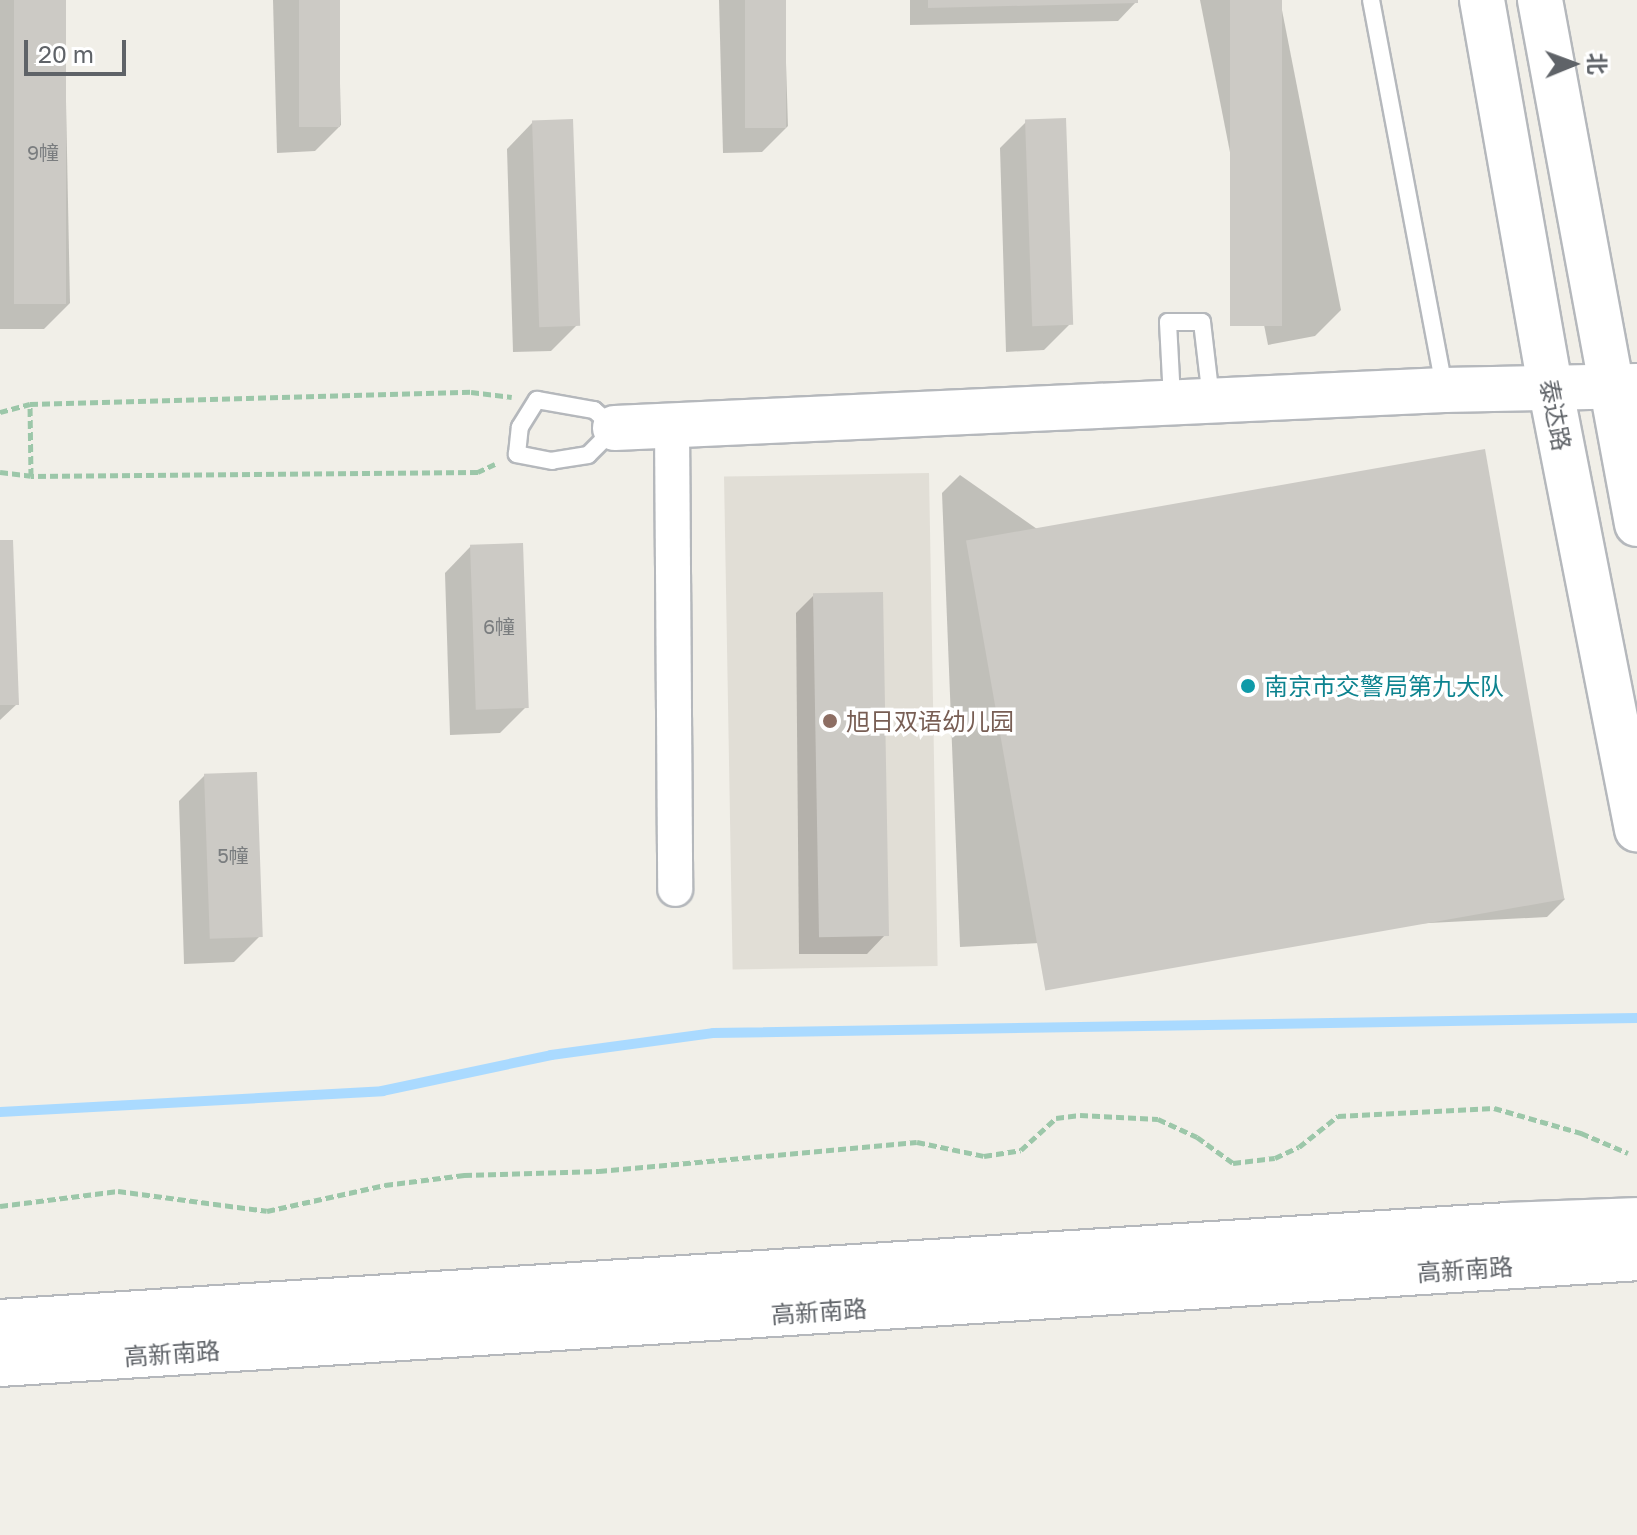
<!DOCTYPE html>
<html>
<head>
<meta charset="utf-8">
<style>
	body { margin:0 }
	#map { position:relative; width:1637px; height:1535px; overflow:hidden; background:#f1efe8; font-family:"Golos Text","Noto Sans SC",sans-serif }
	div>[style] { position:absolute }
	.education>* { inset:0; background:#e1ded6; transform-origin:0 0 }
	.shadow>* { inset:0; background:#0003 }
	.stream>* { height:10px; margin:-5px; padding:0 5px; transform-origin:5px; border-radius:5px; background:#aadaff }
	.building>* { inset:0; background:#cccac5; transform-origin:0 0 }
	.path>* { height:5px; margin-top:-2.5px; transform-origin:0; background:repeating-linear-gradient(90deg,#9cc7a9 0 8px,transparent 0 12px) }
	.roads { filter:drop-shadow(2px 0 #b5b8bc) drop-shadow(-2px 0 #b5b8bc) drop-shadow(0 2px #b5b8bc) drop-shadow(0 -2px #b5b8bc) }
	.lane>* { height:16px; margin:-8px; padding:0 8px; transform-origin:8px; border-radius:8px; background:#fff }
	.street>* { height:34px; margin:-17px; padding:0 17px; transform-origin:17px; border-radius:17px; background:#fff }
	.secondary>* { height:44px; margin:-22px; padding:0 22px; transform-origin:22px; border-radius:22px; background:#fff }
	.dots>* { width:22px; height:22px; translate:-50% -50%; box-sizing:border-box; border:4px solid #fff; border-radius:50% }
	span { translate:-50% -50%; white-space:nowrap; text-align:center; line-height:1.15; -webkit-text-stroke:7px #fff; paint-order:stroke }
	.number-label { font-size:20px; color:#7a7d7f }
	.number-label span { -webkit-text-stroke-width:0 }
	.street-label { font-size:24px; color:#5f6368 }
	.culture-label { font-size:24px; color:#0d838f }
	.left { translate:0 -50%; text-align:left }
	.education-label { font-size:24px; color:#785e54 }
	.north { position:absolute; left:1533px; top:24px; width:80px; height:80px; -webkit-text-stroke:6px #fff; paint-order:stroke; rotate:89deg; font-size:22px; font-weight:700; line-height:32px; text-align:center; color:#5f6368 }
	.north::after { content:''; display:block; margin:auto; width:28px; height:36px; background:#5f6368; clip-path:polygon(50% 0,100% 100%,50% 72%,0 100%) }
	.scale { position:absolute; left:24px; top:40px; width:102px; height:36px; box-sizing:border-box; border:4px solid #5f6368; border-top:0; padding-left:10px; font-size:24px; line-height:28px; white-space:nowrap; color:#5f6368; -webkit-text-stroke:6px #fff; paint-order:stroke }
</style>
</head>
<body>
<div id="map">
	<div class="education">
		<div style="left:929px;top:473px;width:493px;height:205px;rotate:89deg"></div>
	</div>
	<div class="shadow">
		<div style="clip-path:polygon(0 0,64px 0,70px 303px,44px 329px,0 329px)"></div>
		<div style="clip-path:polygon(273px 0,338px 0,341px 125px,315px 151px,277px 153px)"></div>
		<div style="clip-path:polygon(719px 0,784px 0,788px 126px,762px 152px,723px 153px)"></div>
		<div style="clip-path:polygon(910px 0,1136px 0,1136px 2px,1118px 21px,910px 25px)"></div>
		<div style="clip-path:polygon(1200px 0,1280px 0,1341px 310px,1315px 336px,1268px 345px)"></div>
		<div style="clip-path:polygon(533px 122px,577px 325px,551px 351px,513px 352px,507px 149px)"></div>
		<div style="clip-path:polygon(1026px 122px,1070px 324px,1044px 350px,1006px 352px,1000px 148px)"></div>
		<div style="clip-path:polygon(960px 475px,1565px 899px,1547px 917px,960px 947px,942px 493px)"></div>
		<div style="clip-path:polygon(0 542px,17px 704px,0 720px)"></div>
		<div style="clip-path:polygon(471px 546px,526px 707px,500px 733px,450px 735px,445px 573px)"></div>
		<div style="clip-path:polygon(814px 595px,885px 935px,867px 954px,799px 954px,796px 613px)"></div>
		<div style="clip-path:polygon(205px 775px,260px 936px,234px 962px,184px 964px,179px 801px)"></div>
	</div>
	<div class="stream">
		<div style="left:0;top:1112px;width:383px;rotate:-3.1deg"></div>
		<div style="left:382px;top:1091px;width:173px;rotate:-12deg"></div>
		<div style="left:551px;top:1055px;width:163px;rotate:-7.7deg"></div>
		<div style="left:713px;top:1033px;width:924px;rotate:-0.93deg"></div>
	</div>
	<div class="building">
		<div style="left:14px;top:0;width:52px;height:304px"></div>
		<div style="left:299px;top:0;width:41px;height:127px"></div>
		<div style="left:745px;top:0;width:41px;height:128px"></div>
		<div style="clip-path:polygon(928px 0,1138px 0,1138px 3px,928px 8px)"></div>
		<div style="left:1230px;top:0;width:52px;height:326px"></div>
		<div style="left:1066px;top:118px;width:207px;height:41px;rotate:88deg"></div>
		<div style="left:573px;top:119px;width:207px;height:41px;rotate:88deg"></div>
		<div style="left:1485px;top:449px;width:457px;height:527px;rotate:80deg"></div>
		<div style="clip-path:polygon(0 540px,13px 540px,19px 705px,0 705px)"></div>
		<div style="left:523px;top:543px;width:165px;height:53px;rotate:88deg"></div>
		<div style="left:883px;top:592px;width:344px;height:70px;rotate:89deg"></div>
		<div style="left:257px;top:772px;width:165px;height:53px;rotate:88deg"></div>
	</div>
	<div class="path">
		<div style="left:0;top:412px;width:31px;rotate:-15deg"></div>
		<div style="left:495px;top:464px;width:19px;rotate:155deg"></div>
		<div style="left:478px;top:472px;width:447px;rotate:179.5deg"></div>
		<div style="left:31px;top:476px;width:72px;rotate:-90.8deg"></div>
		<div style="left:30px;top:404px;width:441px;rotate:-1.6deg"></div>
		<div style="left:471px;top:392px;width:41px;rotate:7deg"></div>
		<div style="left:0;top:472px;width:31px;rotate:7deg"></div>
		<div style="left:0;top:1206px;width:119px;rotate:-7.2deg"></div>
		<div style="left:118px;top:1191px;width:150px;rotate:7.6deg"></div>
		<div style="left:267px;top:1211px;width:121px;rotate:-12.4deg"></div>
		<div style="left:385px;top:1185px;width:80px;rotate:-7.2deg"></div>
		<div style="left:464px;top:1175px;width:135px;rotate:-1.7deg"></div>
		<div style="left:599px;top:1171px;width:319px;rotate:-5.2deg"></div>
		<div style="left:917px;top:1142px;width:68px;rotate:11.8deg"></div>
		<div style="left:984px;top:1156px;width:37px;rotate:-9deg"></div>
		<div style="left:1021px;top:1150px;width:47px;rotate:-42.4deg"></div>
		<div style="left:1056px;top:1118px;width:24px;rotate:-7deg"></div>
		<div style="left:1080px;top:1115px;width:78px;rotate:2.9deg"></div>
		<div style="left:1158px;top:1119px;width:43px;rotate:24.8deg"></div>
		<div style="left:1197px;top:1137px;width:44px;rotate:35.8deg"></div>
		<div style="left:1233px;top:1163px;width:42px;rotate:-6.8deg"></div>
		<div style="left:1275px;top:1158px;width:26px;rotate:-25deg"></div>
		<div style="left:1299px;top:1147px;width:50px;rotate:-38.5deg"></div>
		<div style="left:1338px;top:1116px;width:156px;rotate:-2.9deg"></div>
		<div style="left:1494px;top:1108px;width:91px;rotate:16deg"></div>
		<div style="left:1581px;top:1133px;width:51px;rotate:23.1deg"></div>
	</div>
	<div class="roads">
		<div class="lane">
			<div style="left:1371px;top:0;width:395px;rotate:79.3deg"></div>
			<div style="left:1172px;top:399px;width:77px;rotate:-93deg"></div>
			<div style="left:1168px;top:322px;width:34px"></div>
			<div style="left:1202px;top:322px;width:78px;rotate:83.3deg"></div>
			<div style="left:537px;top:400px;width:58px;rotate:10deg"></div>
			<div style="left:594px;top:410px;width:28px;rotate:41deg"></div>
			<div style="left:615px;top:428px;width:38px;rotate:135deg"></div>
			<div style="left:588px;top:455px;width:36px;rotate:171deg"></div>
			<div style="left:552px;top:461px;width:36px;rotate:-169deg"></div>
			<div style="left:517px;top:454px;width:27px;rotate:-84deg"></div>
			<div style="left:520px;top:427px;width:32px;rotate:-58deg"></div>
		</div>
		<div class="street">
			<div style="left:672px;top:426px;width:463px;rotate:89.6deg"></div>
		</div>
		<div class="secondary">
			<div style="left:1482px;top:0;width:392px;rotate:80deg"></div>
			<div style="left:1550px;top:386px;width:452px;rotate:78.9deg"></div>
			<div style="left:1540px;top:0;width:533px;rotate:79.51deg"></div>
			<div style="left:615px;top:428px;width:830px;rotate:-2.62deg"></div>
			<div style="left:1444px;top:390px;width:193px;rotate:-1.2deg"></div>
			<div style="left:0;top:1322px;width:1511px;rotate:-3.68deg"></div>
			<div style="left:1508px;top:1225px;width:129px;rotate:-2.2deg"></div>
			<div style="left:0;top:1364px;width:1640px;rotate:-3.7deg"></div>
		</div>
	</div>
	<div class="dots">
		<div style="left:1248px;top:686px;background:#0f9aa8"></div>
		<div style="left:830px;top:721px;background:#8d6e63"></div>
	</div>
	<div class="number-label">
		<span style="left:43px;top:152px">9幢</span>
		<span style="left:499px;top:626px">6幢</span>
		<span style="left:233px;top:855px">5幢</span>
	</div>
	<div class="street-label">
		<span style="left:1556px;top:415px;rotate:79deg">泰达路</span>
		<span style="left:1465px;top:1269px;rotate:-4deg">高新南路</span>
		<span style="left:819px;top:1311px;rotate:-4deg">高新南路</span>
		<span style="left:172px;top:1353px;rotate:-4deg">高新南路</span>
	</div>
	<div class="culture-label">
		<span class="left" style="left:1264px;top:686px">南京市交警局第九大队</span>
	</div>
	<div class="education-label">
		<span class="left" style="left:846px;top:721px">旭日双语幼儿园</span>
	</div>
	<div class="north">北</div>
	<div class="scale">20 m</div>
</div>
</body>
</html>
